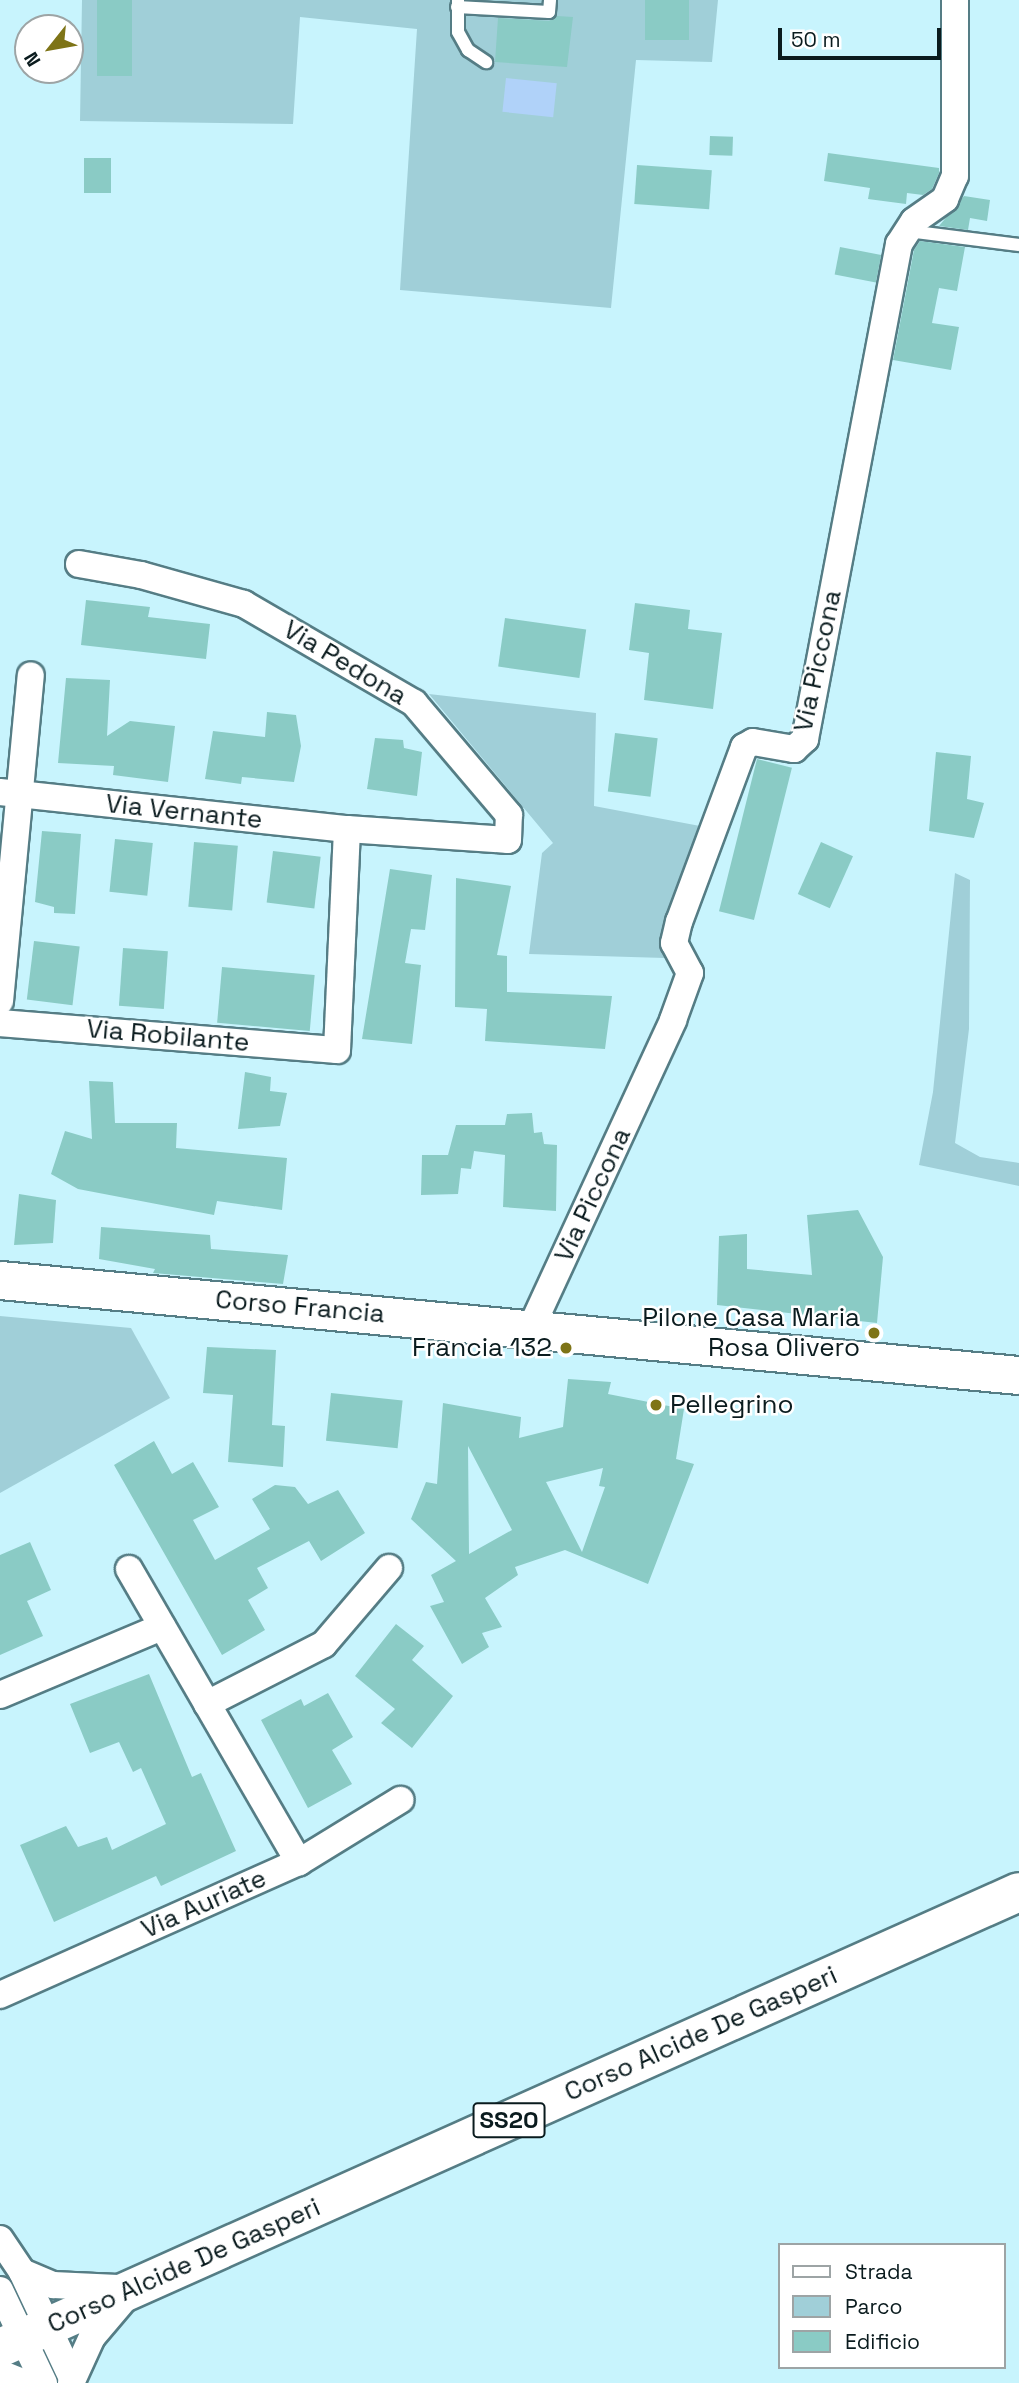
<!DOCTYPE html>
<html>
<head>
<meta charset="utf-8">
<style>
	body { margin:0 }
	#map { position:relative; width:1019px; height:2383px; overflow:hidden; background:#c8f4fd; font-family:"Space Grotesk",sans-serif }
	div>[style] { position:absolute }
	.green>* { inset:0; background:#a0cfd8 }
	.water>* { inset:0; background:#b0d2f9; transform-origin:0 0 }
	.building>* { inset:0; background:#8acbc5; transform-origin:0 0 }
	.roads { filter:drop-shadow(2px 0 #557d85) drop-shadow(-2px 0 #557d85) drop-shadow(0 2px #557d85) drop-shadow(0 -2px #557d85) }
	.service>* { height:12px; margin:-6px; padding:0 6px; transform-origin:6px; border-radius:6px; background:#fff }
	.minor>* { height:26px; margin:-13px; padding:0 13px; transform-origin:13px; border-radius:13px; background:#fff }
	.secondary>* { height:37px; margin:-18.5px; padding:0 18.5px; transform-origin:18.5px; border-radius:18.5px; background:#fff }
	.primary>* { height:38px; margin:-19px; padding:0 19px; transform-origin:19px; border-radius:19px; background:#fff }
	.dots>* { width:19px; height:19px; translate:-50% -50%; box-sizing:border-box; border:4px solid #fff; border-radius:50% }
	span { translate:-50% -50%; white-space:nowrap; text-align:center; line-height:1.15; -webkit-text-stroke:5px #fff; paint-order:stroke }
	.shield-label span { padding:2px 5px; background:#fff; border:2px solid; border-radius:5px; -webkit-text-stroke-width:0 }
	.shield-label { font-size:24px; color:#0a1b1e; font-weight:700 }
	.street-label { font-size:26px; color:#0a1b1e }
	.poi-label { font-size:26px; color:#0a1b1e }
	.right { translate:-100% -50%; text-align:right }
	.left { translate:0 -50%; text-align:left }
	.legend { position:absolute; left:778px; top:2243px; width:228px; height:126px; box-sizing:border-box; background:#fff; border:2px solid #9da4a5; margin:0; padding:9px 12px; list-style:none; font-size:21px; color:#0a1b1e }
	.legend li { display:flex; align-items:center; gap:14px; height:35px }
	.legend b { width:35px; border:2px solid #9da4a5 }
	.north { position:absolute; left:14px; top:14px; width:70px; height:70px; box-sizing:border-box; background:#fff; border:2px solid #9da4a5; border-radius:50%; rotate:239deg; font-size:19px; font-weight:700; line-height:28px; text-align:center; color:#0a1b1e }
	.north::after { content:''; display:block; margin:auto; width:24px; height:32px; background:#7e7417; clip-path:polygon(50% 0,100% 100%,50% 72%,0 100%) }
	.scale { position:absolute; left:778px; top:28px; width:163px; height:32px; box-sizing:border-box; border:4px solid #0a1b1e; border-top:0; padding-left:9px; font-size:21px; line-height:24px; white-space:nowrap; color:#0a1b1e; -webkit-text-stroke:5px #fff; paint-order:stroke }
</style>
</head>
<body>
<div id="map">
	<div class="green">
		<div style="clip-path:polygon(82px 0,718px 0,712px 62px,636px 60px,611px 308px,400px 290px,417px 29px,300px 17px,293px 124px,80px 121px)"></div>
		<div style="clip-path:polygon(429px 694px,596px 713px,594px 806px,700px 826px,665px 958px,529px 954px,542px 853px,553px 843px)"></div>
		<div style="clip-path:polygon(955px 873px,970px 880px,969px 1029px,955px 1143px,980px 1157px,1019px 1163px,1019px 1186px,919px 1165px,933px 1092px)"></div>
		<div style="clip-path:polygon(0 1316px,131px 1328px,170px 1398px,0 1493px)"></div>
	</div>
	<div class="water">
		<div style="left:506px;top:78px;width:51px;height:34px;rotate:6deg"></div>
	</div>
	<div class="building">
		<div style="left:97px;top:0;width:35px;height:76px"></div>
		<div style="left:645px;top:0;width:44px;height:40px"></div>
		<div style="clip-path:polygon(557px 16px,573px 17px,567px 67px,495px 62px,498px 18px,549px 21px)"></div>
		<div style="left:710px;top:136px;width:23px;height:19px;rotate:2deg"></div>
		<div style="clip-path:polygon(828px 153px,939px 168px,939px 173px,932px 189px,923px 195px,907px 193px,906px 204px,868px 199px,870px 188px,824px 181px)"></div>
		<div style="left:84px;top:158px;width:27px;height:35px"></div>
		<div style="left:637px;top:165px;width:75px;height:39px;rotate:4deg"></div>
		<div style="clip-path:polygon(964px 196px,990px 200px,987px 221px,970px 218px,968px 230px,939px 226px)"></div>
		<div style="clip-path:polygon(920px 241px,965px 247px,957px 291px,939px 288px,932px 323px,959px 327px,951px 370px,893px 360px,914px 250px)"></div>
		<div style="left:840px;top:247px;width:42px;height:28px;rotate:11deg"></div>
		<div style="clip-path:polygon(86px 600px,150px 607px,148px 617px,210px 624px,206px 659px,81px 645px)"></div>
		<div style="clip-path:polygon(635px 603px,690px 610px,688px 629px,722px 633px,713px 709px,644px 700px,649px 653px,629px 650px)"></div>
		<div style="left:505px;top:618px;width:82px;height:49px;rotate:8deg"></div>
		<div style="clip-path:polygon(66px 678px,110px 680px,107px 736px,130px 721px,175px 726px,168px 782px,113px 775px,114px 766px,58px 763px)"></div>
		<div style="clip-path:polygon(267px 712px,296px 715px,301px 746px,294px 782px,242px 777px,241px 784px,205px 779px,213px 731px,265px 737px)"></div>
		<div style="left:615px;top:733px;width:43px;height:59px;rotate:7deg"></div>
		<div style="clip-path:polygon(375px 738px,403px 740px,404px 748px,422px 752px,417px 796px,367px 789px)"></div>
		<div style="clip-path:polygon(936px 752px,971px 756px,967px 799px,984px 803px,974px 838px,929px 831px)"></div>
		<div style="left:757px;top:759px;width:36px;height:157px;rotate:14deg"></div>
		<div style="clip-path:polygon(42px 831px,81px 834px,75px 914px,54px 913px,54px 907px,35px 902px)"></div>
		<div style="left:115px;top:839px;width:38px;height:53px;rotate:6deg"></div>
		<div style="left:194px;top:842px;width:44px;height:65px;rotate:5deg"></div>
		<div style="left:821px;top:842px;width:35px;height:57px;rotate:24deg"></div>
		<div style="left:273px;top:851px;width:48px;height:52px;rotate:7deg"></div>
		<div style="clip-path:polygon(390px 869px,432px 875px,425px 930px,411px 929px,405px 963px,421px 965px,412px 1044px,362px 1039px)"></div>
		<div style="clip-path:polygon(456px 878px,511px 886px,497px 955px,507px 956px,507px 992px,612px 996px,605px 1049px,485px 1041px,487px 1009px,455px 1007px)"></div>
		<div style="left:34px;top:941px;width:46px;height:59px;rotate:7deg"></div>
		<div style="left:123px;top:948px;width:45px;height:58px;rotate:4deg"></div>
		<div style="left:222px;top:967px;width:93px;height:56px;rotate:5deg"></div>
		<div style="clip-path:polygon(245px 1072px,271px 1077px,270px 1091px,287px 1093px,280px 1126px,238px 1129px)"></div>
		<div style="clip-path:polygon(89px 1081px,113px 1082px,115px 1123px,177px 1123px,176px 1148px,287px 1158px,282px 1210px,217px 1201px,214px 1215px,78px 1189px,51px 1174px,65px 1131px,92px 1139px)"></div>
		<div style="clip-path:polygon(532px 1113px,534px 1133px,542px 1132px,544px 1144px,557px 1145px,556px 1211px,503px 1207px,505px 1155px,474px 1151px,471px 1169px,461px 1168px,458px 1194px,421px 1195px,422px 1155px,448px 1155px,456px 1125px,505px 1125px,507px 1114px)"></div>
		<div style="clip-path:polygon(19px 1194px,56px 1200px,53px 1243px,14px 1245px)"></div>
		<div style="clip-path:polygon(858px 1210px,883px 1257px,877px 1323px,717px 1305px,719px 1236px,747px 1234px,747px 1269px,812px 1275px,807px 1215px)"></div>
		<div style="clip-path:polygon(101px 1227px,210px 1235px,211px 1249px,288px 1255px,283px 1284px,153px 1273px,155px 1269px,99px 1259px)"></div>
		<div style="clip-path:polygon(207px 1347px,276px 1350px,272px 1425px,285px 1426px,283px 1467px,228px 1462px,233px 1395px,203px 1393px)"></div>
		<div style="clip-path:polygon(evenodd,568px 1379px,611px 1382px,608px 1394px,684px 1409px,676px 1459px,694px 1464px,648px 1584px,565px 1550px,515px 1567px,518px 1575px,485px 1598px,502px 1627px,482px 1633px,489px 1647px,462px 1664px,430px 1606px,444px 1602px,431px 1575px,456px 1561px,411px 1519px,426px 1482px,437px 1484px,443px 1403px,521px 1417px,519px 1438px,563px 1427px,568px 1379px,468px 1446px,512px 1530px,469px 1554px,468px 1446px,568px 1379px,603px 1468px,599px 1486px,605px 1487px,582px 1552px,546px 1482px,603px 1468px)"></div>
		<div style="left:331px;top:1393px;width:72px;height:48px;rotate:6deg"></div>
		<div style="clip-path:polygon(154px 1441px,172px 1474px,193px 1462px,219px 1507px,193px 1520px,215px 1560px,270px 1529px,252px 1499px,275px 1485px,295px 1487px,308px 1504px,338px 1490px,365px 1533px,321px 1561px,309px 1541px,257px 1568px,268px 1588px,248px 1600px,265px 1630px,222px 1655px,114px 1465px)"></div>
		<div style="clip-path:polygon(30px 1542px,51px 1590px,27px 1601px,43px 1636px,0 1655px,0 1555px)"></div>
		<div style="clip-path:polygon(396px 1624px,424px 1646px,412px 1660px,453px 1696px,412px 1748px,381px 1723px,395px 1709px,355px 1676px)"></div>
		<div style="clip-path:polygon(149px 1674px,192px 1777px,201px 1773px,236px 1851px,161px 1886px,156px 1876px,54px 1922px,20px 1845px,66px 1826px,78px 1847px,107px 1837px,112px 1850px,166px 1824px,141px 1768px,133px 1772px,119px 1742px,90px 1753px,70px 1704px)"></div>
		<div style="clip-path:polygon(328px 1693px,353px 1737px,332px 1750px,352px 1784px,308px 1808px,261px 1720px,301px 1699px,304px 1706px)"></div>
	</div>
	<div class="roads">
		<div class="service">
			<div style="left:458px;top:0;width:32px;rotate:90deg"></div>
			<div style="left:458px;top:32px;width:21px;rotate:61deg"></div>
			<div style="left:468px;top:50px;width:22px;rotate:34deg"></div>
			<div style="left:457px;top:7px;width:92px;rotate:3.1deg"></div>
			<div style="left:549px;top:12px;width:12px;rotate:-85deg"></div>
			<div style="left:908px;top:231px;width:112px;rotate:7.2deg"></div>
		</div>
		<div class="minor">
			<div style="left:0;top:792px;width:349px;rotate:6.1deg"></div>
			<div style="left:347px;top:829px;width:161px;rotate:3.9deg"></div>
			<div style="left:508px;top:840px;width:25px;rotate:-88deg"></div>
			<div style="left:509px;top:815px;width:147px;rotate:-130.3deg"></div>
			<div style="left:414px;top:703px;width:197px;rotate:-149.8deg"></div>
			<div style="left:244px;top:604px;width:107px;rotate:-164.3deg"></div>
			<div style="left:141px;top:575px;width:63px;rotate:-169.9deg"></div>
			<div style="left:0;top:1001px;width:327px;rotate:-84.6deg"></div>
			<div style="left:0;top:1023px;width:338px;rotate:4.6deg"></div>
			<div style="left:337px;top:1050px;width:221px;rotate:-87.4deg"></div>
			<div style="left:531px;top:1328px;width:339px;rotate:-65.2deg"></div>
			<div style="left:673px;top:1020px;width:50px;rotate:-70.1deg"></div>
			<div style="left:690px;top:973px;width:34px;rotate:-118deg"></div>
			<div style="left:674px;top:943px;width:22px;rotate:-77deg"></div>
			<div style="left:679px;top:922px;width:187px;rotate:-69.6deg"></div>
			<div style="left:744px;top:747px;width:10px;rotate:-29deg"></div>
			<div style="left:753px;top:742px;width:42px;rotate:9.7deg"></div>
			<div style="left:794px;top:749px;width:15px;rotate:-42deg"></div>
			<div style="left:805px;top:739px;width:504px;rotate:-79.25deg"></div>
			<div style="left:899px;top:244px;width:27px;rotate:-57deg"></div>
			<div style="left:914px;top:221px;width:38px;rotate:-35deg"></div>
			<div style="left:945px;top:199px;width:25px;rotate:-67deg"></div>
			<div style="left:955px;top:176px;width:176px;rotate:-90deg"></div>
			<div style="left:129px;top:1569px;width:339px;rotate:59.9deg"></div>
			<div style="left:0;top:1695px;width:176px;rotate:-22.8deg"></div>
			<div style="left:207px;top:1704px;width:131px;rotate:-27.1deg"></div>
			<div style="left:324px;top:1644px;width:100px;rotate:-49.5deg"></div>
			<div style="left:0;top:1995px;width:327px;rotate:-24deg"></div>
			<div style="left:299px;top:1862px;width:119px;rotate:-31.5deg"></div>
			<div style="left:0;top:2239px;width:40px;rotate:56deg"></div>
			<div style="left:22px;top:2272px;width:34px;rotate:23deg"></div>
			<div style="left:53px;top:2285px;width:65px;rotate:2.6deg"></div>
			<div style="left:22px;top:2272px;width:115px;rotate:64.8deg"></div>
			<div style="left:0;top:2290px;width:103px;rotate:64.7deg"></div>
			<div style="left:0;top:2373px;width:27px;rotate:22deg"></div>
			<div style="left:71px;top:2383px;width:51px;rotate:-65.5deg"></div>
			<div style="left:92px;top:2337px;width:52px;rotate:-49.6deg"></div>
		</div>
		<div class="secondary">
			<div style="left:0;top:1280px;width:1023px;rotate:5.33deg"></div>
		</div>
		<div class="primary">
			<div style="left:0;top:2348px;width:1116px;rotate:-24.11deg"></div>
		</div>
	</div>
	<div class="dots">
		<div style="left:874px;top:1333px;background:#7e7417"></div>
		<div style="left:566px;top:1348px;background:#7e7417"></div>
		<div style="left:656px;top:1405px;background:#7e7417"></div>
	</div>
	<div class="shield-label">
		<span style="left:509px;top:2120px">SS20</span>
	</div>
	<div class="street-label">
		<span style="left:818px;top:661px;rotate:-78deg">Via Piccona</span>
		<span style="left:345px;top:663px;rotate:31deg">Via Pedona</span>
		<span style="left:184px;top:812px;rotate:6deg">Via Vernante</span>
		<span style="left:168px;top:1036px;rotate:5deg">Via Robilante</span>
		<span style="left:593px;top:1195px;rotate:-65deg">Via Piccona</span>
		<span style="left:300px;top:1307px;rotate:5deg">Corso Francia</span>
		<span style="left:204px;top:1904px;rotate:-24deg">Via Auriate</span>
		<span style="left:701px;top:2034px;rotate:-24deg">Corso Alcide De Gasperi</span>
		<span style="left:184px;top:2266px;rotate:-24deg">Corso Alcide De Gasperi</span>
	</div>
	<div class="poi-label">
		<span class="right" style="left:860px;top:1333px">Pilone Casa Maria<br>Rosa Olivero</span>
		<span class="right" style="left:552px;top:1348px">Francia 132</span>
		<span class="left" style="left:670px;top:1405px">Pellegrino</span>
	</div>
	<ul class="legend">
	<li><b style="height:9px;background:#fff"></b>Strada</li>
	<li><b style="height:19px;background:#a0cfd8"></b>Parco</li>
	<li><b style="height:19px;background:#8acbc5"></b>Edificio</li>
	</ul>
	<div class="north">N</div>
	<div class="scale">50 m</div>
</div>
</body>
</html>
